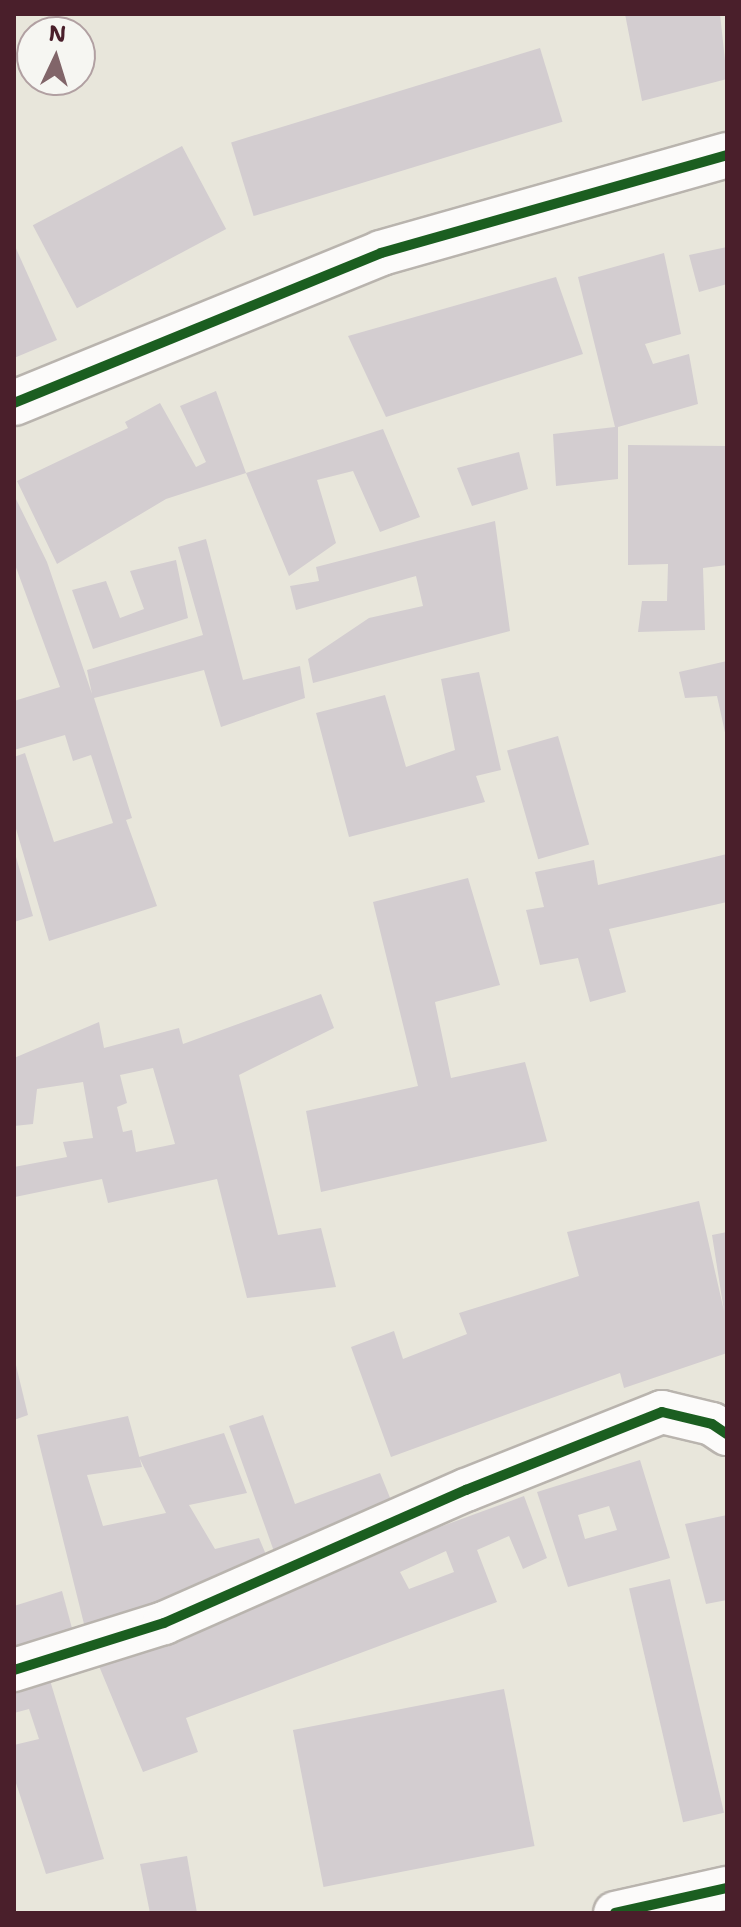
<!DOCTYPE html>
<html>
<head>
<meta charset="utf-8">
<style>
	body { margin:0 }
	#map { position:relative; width:741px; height:1927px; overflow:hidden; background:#e8e6db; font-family:"Shantell Sans",sans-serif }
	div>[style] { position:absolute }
	.building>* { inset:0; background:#d3cdd0; transform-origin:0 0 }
	.roads { filter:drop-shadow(2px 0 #b9b4ae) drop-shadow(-2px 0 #b9b4ae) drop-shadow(0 2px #b9b4ae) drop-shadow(0 -2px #b9b4ae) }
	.minor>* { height:42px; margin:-21px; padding:0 21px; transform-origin:21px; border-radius:21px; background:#fcfbfa }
	.tertiary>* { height:44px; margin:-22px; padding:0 22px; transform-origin:22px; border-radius:22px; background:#fcfbfa }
	.cycleway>* { height:10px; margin:-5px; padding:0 5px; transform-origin:5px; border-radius:5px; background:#1b5e20 }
	span { translate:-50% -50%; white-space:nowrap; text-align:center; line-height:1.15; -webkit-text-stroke:8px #f6f6f2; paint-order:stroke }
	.frame { position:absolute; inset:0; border:16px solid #4a1f2b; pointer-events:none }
	.north { position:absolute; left:16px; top:16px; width:80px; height:80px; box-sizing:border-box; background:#f6f6f2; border:2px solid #b1a0a2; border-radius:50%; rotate:4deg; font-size:22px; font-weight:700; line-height:32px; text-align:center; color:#4a1f2b }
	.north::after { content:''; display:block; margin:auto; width:28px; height:36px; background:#816569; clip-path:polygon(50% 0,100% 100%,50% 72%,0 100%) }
</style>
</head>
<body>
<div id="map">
	<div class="building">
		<div style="clip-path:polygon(625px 14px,720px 14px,727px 79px,642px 101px)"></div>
		<div style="left:540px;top:48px;width:77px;height:323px;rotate:73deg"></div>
		<div style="left:182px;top:146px;width:94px;height:169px;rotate:62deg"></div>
		<div style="clip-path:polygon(14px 244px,57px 340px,14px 358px)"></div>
		<div style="clip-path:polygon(727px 247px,727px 284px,699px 292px,689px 255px)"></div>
		<div style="clip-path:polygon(664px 253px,681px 334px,645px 344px,653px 364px,689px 354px,698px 404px,618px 427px,618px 479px,556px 486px,553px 434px,615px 427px,578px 277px)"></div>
		<div style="clip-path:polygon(556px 277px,583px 354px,386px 417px,348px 336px)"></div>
		<div style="clip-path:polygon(216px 391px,246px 473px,166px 499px,57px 564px,17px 481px,128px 428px,125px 422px,160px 403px,196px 467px,206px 462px,180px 406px)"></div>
		<div style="clip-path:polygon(383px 429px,420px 517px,380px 532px,353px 471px,317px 480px,336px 543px,289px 576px,246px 473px)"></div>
		<div style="clip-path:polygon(628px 445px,727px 446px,727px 565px,703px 568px,705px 630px,638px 632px,642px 601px,667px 601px,668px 564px,628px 565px)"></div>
		<div style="clip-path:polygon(519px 452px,528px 489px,472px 506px,457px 468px)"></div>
		<div style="clip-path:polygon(14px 495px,47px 562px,92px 694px,87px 670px,203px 635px,178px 547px,206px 539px,243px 680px,300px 666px,305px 698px,221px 727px,204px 670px,94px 698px,132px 818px,126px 820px,157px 906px,49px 941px,14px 822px,14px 757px,25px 753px,54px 842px,113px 823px,91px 755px,73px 761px,65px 735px,14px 750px,14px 701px,60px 687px,14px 562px)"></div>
		<div style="clip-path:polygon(495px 521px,510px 631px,313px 683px,308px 659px,369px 618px,423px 606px,416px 576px,296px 610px,290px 586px,319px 581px,316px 567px)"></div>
		<div style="clip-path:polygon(176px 560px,188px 618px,93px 649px,72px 590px,106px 581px,120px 618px,144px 609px,130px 571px)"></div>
		<div style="clip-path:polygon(727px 661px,727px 737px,726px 737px,717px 696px,685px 698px,679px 672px)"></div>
		<div style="clip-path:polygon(479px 672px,501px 770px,476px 776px,485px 802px,349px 837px,316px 713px,385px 695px,406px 767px,455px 750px,441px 679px)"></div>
		<div style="left:558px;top:736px;width:113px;height:53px;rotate:74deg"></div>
		<div style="clip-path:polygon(14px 850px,33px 916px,14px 922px)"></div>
		<div style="clip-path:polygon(727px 854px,727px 902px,609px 929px,626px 992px,590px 1002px,578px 958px,540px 965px,526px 910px,544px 907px,535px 872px,594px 860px,598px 885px)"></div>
		<div style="clip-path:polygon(468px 878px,500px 985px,435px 1002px,451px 1078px,525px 1062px,547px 1141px,321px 1192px,306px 1111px,418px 1086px,373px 902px)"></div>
		<div style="clip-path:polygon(evenodd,321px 994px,334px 1028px,239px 1075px,278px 1235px,321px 1228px,336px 1287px,247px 1298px,217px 1179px,108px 1203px,102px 1179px,15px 1197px,14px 1167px,67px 1157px,63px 1142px,93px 1138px,83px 1082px,37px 1089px,33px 1124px,14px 1126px,14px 1058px,99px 1022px,104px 1048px,179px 1028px,183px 1044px,321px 994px,153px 1068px,175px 1144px,136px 1152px,132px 1130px,123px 1132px,117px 1107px,127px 1103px,120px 1075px,153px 1068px)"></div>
		<div style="clip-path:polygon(699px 1201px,724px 1311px,712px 1235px,727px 1232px,727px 1353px,624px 1388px,620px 1373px,391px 1457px,351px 1347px,394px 1331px,403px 1359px,467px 1334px,459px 1313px,579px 1276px,567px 1232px)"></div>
		<div style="clip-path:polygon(14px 1357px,28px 1415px,14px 1420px)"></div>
		<div style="clip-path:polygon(263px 1415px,295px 1504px,380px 1473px,395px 1510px,276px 1557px,229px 1426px)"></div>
		<div style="clip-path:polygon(128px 1416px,142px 1467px,87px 1475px,103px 1526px,166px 1513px,139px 1457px,224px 1433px,247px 1493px,189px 1505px,215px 1549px,259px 1538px,270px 1564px,85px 1628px,37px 1435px)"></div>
		<div style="clip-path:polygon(evenodd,640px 1460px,670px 1558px,568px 1587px,537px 1492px,640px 1460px,609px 1506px,617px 1530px,585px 1539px,578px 1515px,609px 1506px)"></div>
		<div style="clip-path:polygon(evenodd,524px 1496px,547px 1558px,523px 1569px,509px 1536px,477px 1550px,497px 1602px,186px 1718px,198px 1752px,143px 1772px,94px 1654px,524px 1496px,446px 1551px,454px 1572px,409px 1589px,400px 1572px,446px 1551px)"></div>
		<div style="clip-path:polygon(727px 1515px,727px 1600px,706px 1604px,685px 1524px)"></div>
		<div style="left:670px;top:1579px;width:240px;height:42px;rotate:77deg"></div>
		<div style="clip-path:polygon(62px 1591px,73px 1632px,14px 1651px,14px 1606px)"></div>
		<div style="clip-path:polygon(49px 1677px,104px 1859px,46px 1874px,14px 1777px,14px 1745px,39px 1739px,29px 1709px,14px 1713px,14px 1685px)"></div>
		<div style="left:504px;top:1689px;width:160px;height:215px;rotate:79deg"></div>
		<div style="clip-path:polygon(187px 1856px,197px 1913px,150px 1913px,140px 1864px)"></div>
	</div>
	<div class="roads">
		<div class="minor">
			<div style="left:14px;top:1670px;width:157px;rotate:-17.4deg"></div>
			<div style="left:164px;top:1623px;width:330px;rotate:-23.8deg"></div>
			<div style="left:466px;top:1490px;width:211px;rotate:-21.7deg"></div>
			<div style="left:662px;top:1412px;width:51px;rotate:13.5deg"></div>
			<div style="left:712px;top:1424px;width:18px;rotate:34deg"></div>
			<div style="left:615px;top:1913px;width:115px;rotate:-12.6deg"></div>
		</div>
		<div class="tertiary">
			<div style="left:14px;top:403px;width:396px;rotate:-22.2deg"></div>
			<div style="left:381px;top:253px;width:360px;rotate:-15.8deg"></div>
		</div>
	</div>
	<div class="cycleway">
		<div style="left:14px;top:403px;width:396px;rotate:-22.2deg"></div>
		<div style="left:381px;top:253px;width:360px;rotate:-15.8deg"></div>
		<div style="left:14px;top:1670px;width:157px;rotate:-17.4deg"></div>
		<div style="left:164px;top:1623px;width:330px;rotate:-23.8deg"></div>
		<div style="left:466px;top:1490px;width:211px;rotate:-21.7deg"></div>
		<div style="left:662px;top:1412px;width:51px;rotate:13.5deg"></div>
		<div style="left:712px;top:1424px;width:18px;rotate:34deg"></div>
		<div style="left:615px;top:1913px;width:115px;rotate:-12.6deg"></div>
	</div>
	<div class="frame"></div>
	<div class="north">N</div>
</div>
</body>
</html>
